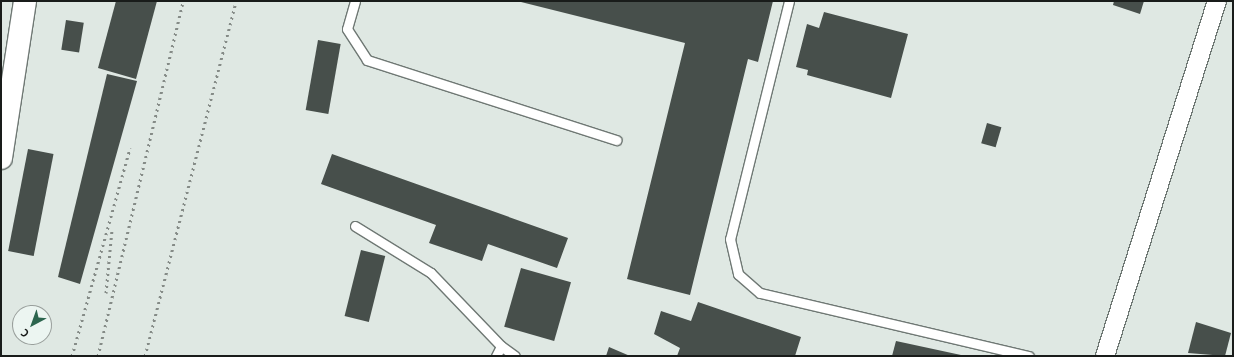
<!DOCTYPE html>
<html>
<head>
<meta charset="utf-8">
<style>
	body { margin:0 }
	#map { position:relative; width:1234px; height:357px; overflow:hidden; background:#dfe8e3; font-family:"PT Sans",sans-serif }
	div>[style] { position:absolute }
	.building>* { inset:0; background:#474f4b; transform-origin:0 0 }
	.roads { filter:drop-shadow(1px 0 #6f7874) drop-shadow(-1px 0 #6f7874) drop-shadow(0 1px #6f7874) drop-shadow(0 -1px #6f7874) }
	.service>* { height:9px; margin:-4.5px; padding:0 4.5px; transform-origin:4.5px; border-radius:4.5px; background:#fff }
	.minor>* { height:18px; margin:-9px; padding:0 9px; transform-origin:9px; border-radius:9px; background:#fff }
	.tertiary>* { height:22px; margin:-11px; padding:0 11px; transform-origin:11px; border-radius:11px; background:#fff }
	.rail>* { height:3px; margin-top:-1.5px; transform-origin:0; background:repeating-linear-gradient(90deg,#858b87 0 2px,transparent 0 6px) }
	span { translate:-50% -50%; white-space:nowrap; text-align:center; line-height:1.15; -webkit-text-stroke:4px #ecf5f1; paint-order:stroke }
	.frame { position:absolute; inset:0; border:2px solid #191c1a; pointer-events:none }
	.north { position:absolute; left:12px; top:305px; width:40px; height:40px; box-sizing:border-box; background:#ecf5f1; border:1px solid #989e9b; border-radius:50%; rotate:221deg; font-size:11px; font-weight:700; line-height:16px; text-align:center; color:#191c1a }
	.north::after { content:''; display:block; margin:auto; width:14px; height:18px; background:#2c654e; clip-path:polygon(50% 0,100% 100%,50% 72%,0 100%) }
</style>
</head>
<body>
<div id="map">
	<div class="building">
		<div style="clip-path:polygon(116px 1px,157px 1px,136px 79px,98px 68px)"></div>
		<div style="clip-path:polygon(517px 1px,773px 1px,758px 62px,748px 59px,690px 295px,627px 279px,685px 43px)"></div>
		<div style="clip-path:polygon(1114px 1px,1144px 1px,1140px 14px,1113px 5px)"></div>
		<div style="clip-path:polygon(824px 12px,908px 34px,891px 98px,807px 75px,808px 70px,796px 67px,807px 24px,819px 28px)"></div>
		<div style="left:66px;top:20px;width:18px;height:30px;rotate:9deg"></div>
		<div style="left:318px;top:40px;width:23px;height:71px;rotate:10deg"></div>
		<div style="clip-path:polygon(107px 74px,137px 81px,80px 284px,58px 277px)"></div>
		<div style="left:987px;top:123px;width:15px;height:21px;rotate:16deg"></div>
		<div style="left:28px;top:149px;width:26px;height:104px;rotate:11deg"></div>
		<div style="clip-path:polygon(332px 154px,568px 238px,557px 268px,488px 244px,482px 261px,429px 243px,436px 225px,321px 184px)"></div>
		<div style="left:361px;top:250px;width:25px;height:68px;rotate:14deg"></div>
		<div style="left:521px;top:268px;width:52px;height:61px;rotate:16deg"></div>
		<div style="clip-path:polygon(698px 302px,801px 337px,795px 356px,677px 356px,680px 348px,654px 334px,661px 311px,691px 321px)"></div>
		<div style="clip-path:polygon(1196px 322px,1231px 333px,1225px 356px,1188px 353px)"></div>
		<div style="clip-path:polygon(896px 341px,961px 355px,961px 356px,892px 356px)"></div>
		<div style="clip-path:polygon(609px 347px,630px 356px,606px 356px)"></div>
	</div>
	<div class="roads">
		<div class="service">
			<div style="left:355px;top:1px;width:29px;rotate:106deg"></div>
			<div style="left:347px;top:29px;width:37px;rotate:57deg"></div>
			<div style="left:367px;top:60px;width:262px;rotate:17.8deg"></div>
			<div style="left:789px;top:1px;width:245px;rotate:103.9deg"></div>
			<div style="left:730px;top:239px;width:36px;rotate:77deg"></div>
			<div style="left:738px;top:274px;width:29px;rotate:41deg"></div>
			<div style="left:760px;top:293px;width:276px;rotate:13.2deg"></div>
			<div style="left:355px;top:226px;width:89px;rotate:31.7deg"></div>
			<div style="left:431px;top:273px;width:101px;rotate:46.2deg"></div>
			<div style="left:501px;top:346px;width:17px;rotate:36deg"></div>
			<div style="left:496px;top:356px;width:11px;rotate:-63deg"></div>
		</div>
		<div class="minor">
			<div style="left:1105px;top:356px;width:372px;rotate:-72.5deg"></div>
		</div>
		<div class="tertiary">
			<div style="left:1px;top:158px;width:159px;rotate:-81.3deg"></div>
		</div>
	</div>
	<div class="rail">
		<div style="left:106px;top:293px;width:63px;rotate:-84.6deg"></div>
		<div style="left:72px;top:356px;width:216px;rotate:-74.4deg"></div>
		<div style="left:98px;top:356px;width:365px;rotate:-76.5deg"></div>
		<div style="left:145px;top:356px;width:366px;rotate:-75.6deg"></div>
	</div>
	<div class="frame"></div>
	<div class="north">С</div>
</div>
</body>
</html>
